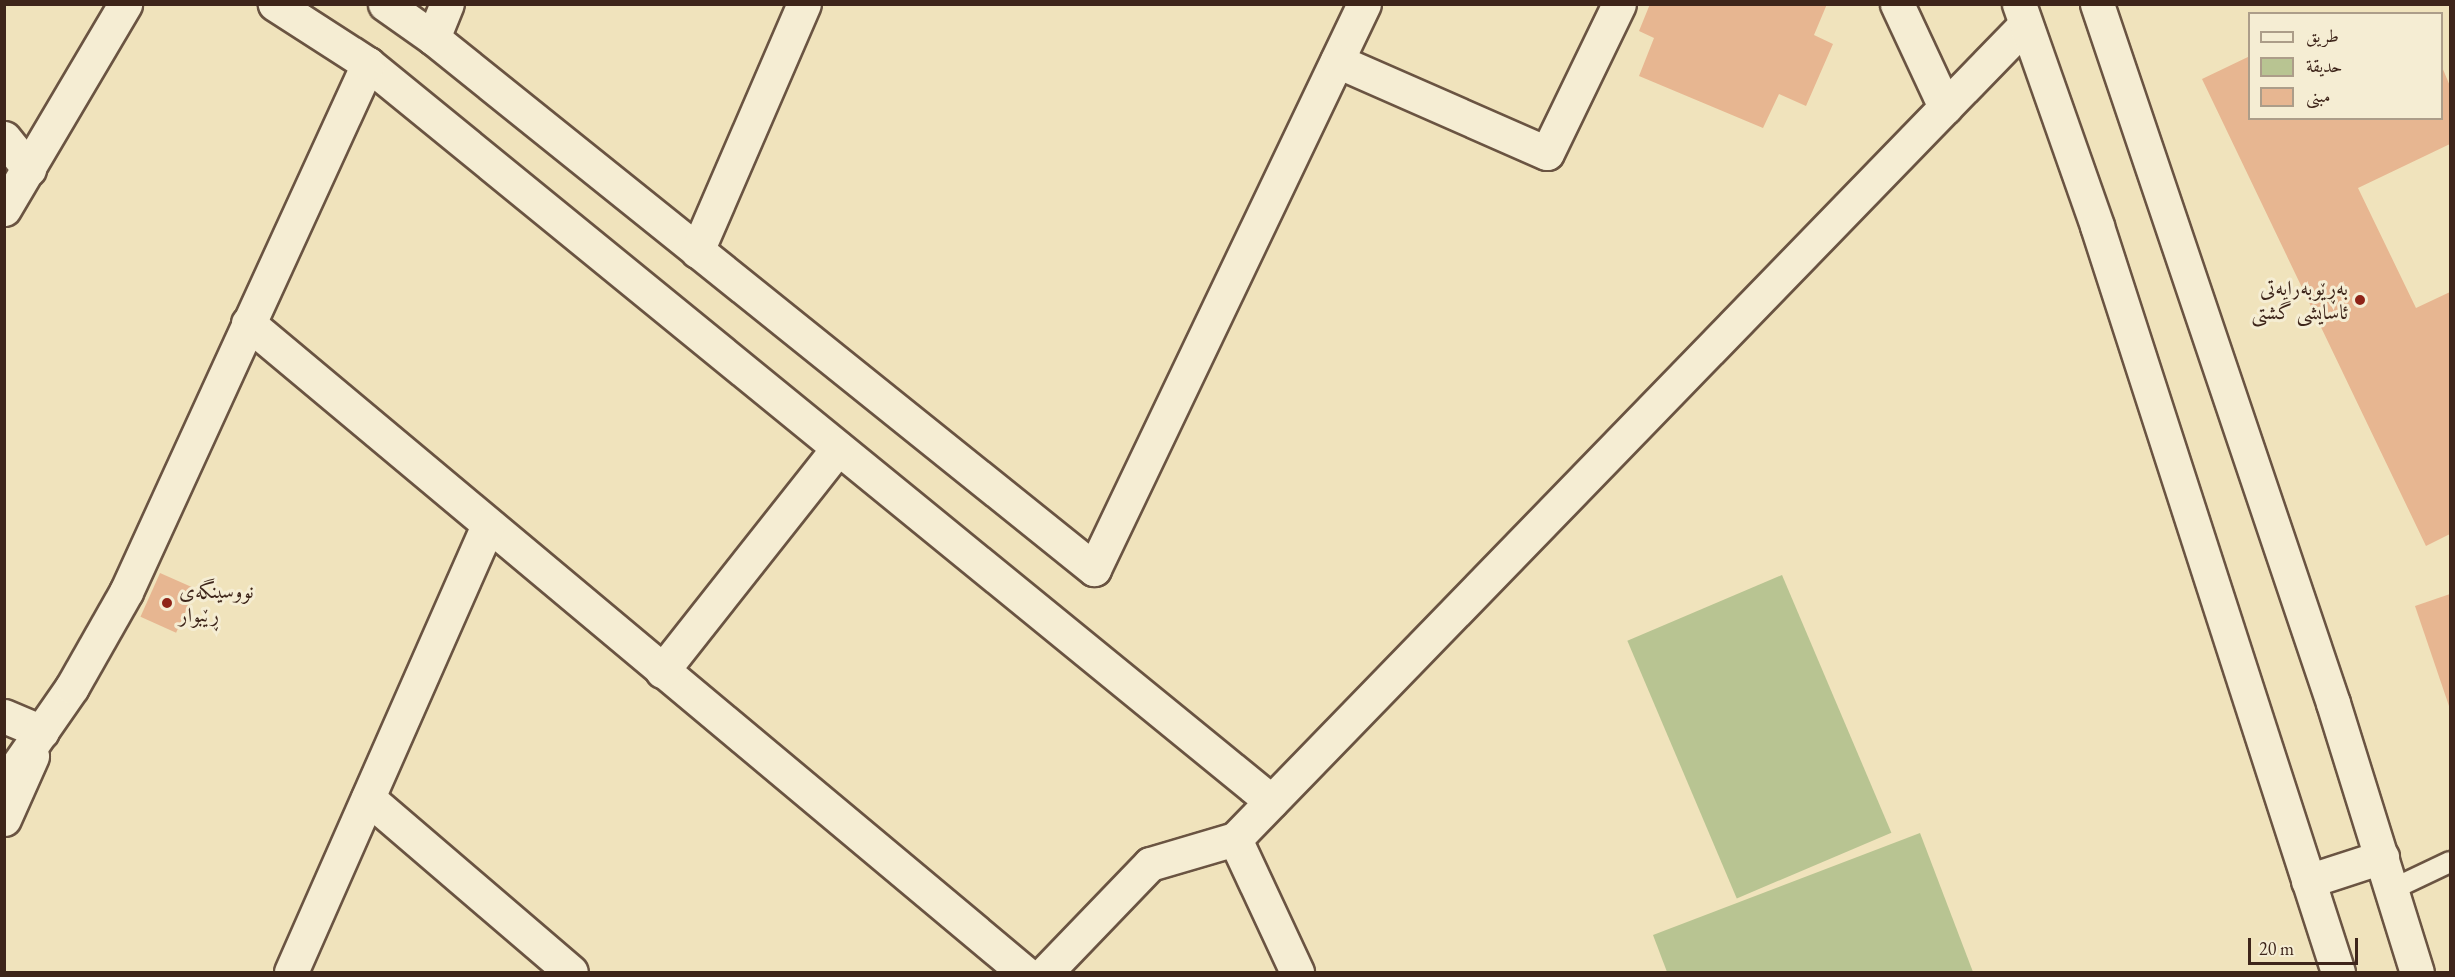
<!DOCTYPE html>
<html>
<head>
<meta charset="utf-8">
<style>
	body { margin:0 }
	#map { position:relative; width:2455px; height:977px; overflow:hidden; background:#f0e3bc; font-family:"EB Garamond",Amiri,serif }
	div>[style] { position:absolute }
	.green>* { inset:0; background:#b8c492; transform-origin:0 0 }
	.building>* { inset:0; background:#e7b691; transform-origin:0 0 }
	.roads { filter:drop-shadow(2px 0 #6a5442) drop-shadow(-2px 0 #6a5442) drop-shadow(0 2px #6a5442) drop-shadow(0 -2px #6a5442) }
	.service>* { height:20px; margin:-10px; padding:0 10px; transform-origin:10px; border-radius:10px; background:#f5edd3 }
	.minor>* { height:33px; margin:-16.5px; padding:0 16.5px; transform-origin:16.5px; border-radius:16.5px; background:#f5edd3 }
	.tertiary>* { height:33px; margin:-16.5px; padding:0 16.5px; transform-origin:16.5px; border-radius:16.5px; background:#f5edd3 }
	.dots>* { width:16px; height:16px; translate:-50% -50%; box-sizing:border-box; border:3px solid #f5edd3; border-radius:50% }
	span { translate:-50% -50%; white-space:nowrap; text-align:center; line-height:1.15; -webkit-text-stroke:6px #f5edd3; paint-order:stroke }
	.poi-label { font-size:21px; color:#3e251a }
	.right { translate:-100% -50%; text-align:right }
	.left { translate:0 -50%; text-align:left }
	.frame { position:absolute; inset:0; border:6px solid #3e251a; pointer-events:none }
	.legend { position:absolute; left:2248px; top:12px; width:195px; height:108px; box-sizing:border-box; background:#f5edd3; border:2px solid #ac9d89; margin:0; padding:8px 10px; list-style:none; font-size:18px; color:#3e251a }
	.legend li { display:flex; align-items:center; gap:12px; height:30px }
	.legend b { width:30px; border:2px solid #ac9d89 }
	.scale { position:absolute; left:2248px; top:938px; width:110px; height:27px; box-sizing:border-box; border:3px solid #3e251a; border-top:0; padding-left:8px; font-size:18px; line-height:21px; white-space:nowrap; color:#3e251a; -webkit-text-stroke:4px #f5edd3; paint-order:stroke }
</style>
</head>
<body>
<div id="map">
	<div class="green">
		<div style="left:1782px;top:575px;width:280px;height:168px;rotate:67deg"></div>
		<div style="clip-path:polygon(1920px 833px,1973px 972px,1667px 972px,1653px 935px)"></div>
	</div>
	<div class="building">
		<div style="clip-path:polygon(1650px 4px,1827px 4px,1814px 35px,1833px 44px,1806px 106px,1779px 94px,1763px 128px,1639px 76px,1654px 38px,1639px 31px)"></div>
		<div style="clip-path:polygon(2250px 56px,2250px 118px,2442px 118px,2442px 67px,2450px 86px,2450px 144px,2358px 188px,2416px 308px,2450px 292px,2450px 534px,2426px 546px,2202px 79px)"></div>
		<div style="left:160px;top:573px;width:39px;height:48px;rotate:24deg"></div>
		<div style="clip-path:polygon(2450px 594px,2450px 709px,2415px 606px)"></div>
	</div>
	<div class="roads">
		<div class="service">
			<div style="left:2391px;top:890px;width:65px;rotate:-25.4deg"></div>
		</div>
		<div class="minor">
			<div style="left:385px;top:4px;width:59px;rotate:35.3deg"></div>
			<div style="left:433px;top:38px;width:848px;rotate:38.78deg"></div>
			<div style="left:1094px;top:569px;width:626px;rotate:-64.46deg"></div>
			<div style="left:1897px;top:4px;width:114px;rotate:65deg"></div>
			<div style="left:433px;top:38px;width:37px;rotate:-68deg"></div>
			<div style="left:1337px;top:61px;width:229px;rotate:23.7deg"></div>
			<div style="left:1547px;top:153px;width:165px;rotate:-64.2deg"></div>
			<div style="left:368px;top:64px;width:1166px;rotate:39.22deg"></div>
			<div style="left:697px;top:251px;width:269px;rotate:-66.6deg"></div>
			<div style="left:248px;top:323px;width:1012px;rotate:39.91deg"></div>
			<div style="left:662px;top:671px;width:284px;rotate:-51.7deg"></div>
			<div style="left:368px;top:798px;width:267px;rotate:40.6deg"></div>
			<div style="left:4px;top:819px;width:69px;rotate:-66deg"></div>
			<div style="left:1235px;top:839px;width:147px;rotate:65deg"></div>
			<div style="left:291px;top:972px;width:488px;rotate:-66.2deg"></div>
			<div style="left:1046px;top:972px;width:150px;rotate:-46.1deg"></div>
			<div style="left:1150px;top:864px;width:89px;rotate:-16.4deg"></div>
			<div style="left:1235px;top:839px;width:1134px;rotate:-45.86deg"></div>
		</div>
		<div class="tertiary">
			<div style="left:2019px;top:4px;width:235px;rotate:70.6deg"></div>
			<div style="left:2097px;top:226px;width:784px;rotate:72.1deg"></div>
			<div style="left:2097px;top:4px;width:738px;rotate:71.34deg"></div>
			<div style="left:2333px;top:703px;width:282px;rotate:72.7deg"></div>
			<div style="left:4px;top:138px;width:40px;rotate:51deg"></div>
			<div style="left:4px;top:209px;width:238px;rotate:-59.4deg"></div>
			<div style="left:4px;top:716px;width:41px;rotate:22.8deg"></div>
			<div style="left:4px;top:785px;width:119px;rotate:-55.2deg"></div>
			<div style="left:72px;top:687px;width:109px;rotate:-60.4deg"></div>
			<div style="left:126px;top:592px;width:581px;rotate:-65.38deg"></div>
			<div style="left:368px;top:64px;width:111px;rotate:-147.2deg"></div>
			<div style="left:2308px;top:881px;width:78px;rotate:-18deg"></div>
		</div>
	</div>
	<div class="dots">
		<div style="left:2360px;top:300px;background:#8f2418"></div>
		<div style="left:167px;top:603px;background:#8f2418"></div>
	</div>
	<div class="poi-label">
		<span class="right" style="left:2348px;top:300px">بەڕێوبەرایەتی<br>ئاسایشی گشتی</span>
		<span class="left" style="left:179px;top:603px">نووسینگه‌ی<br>ڕێبوار</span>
	</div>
	<div class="frame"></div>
	<ul class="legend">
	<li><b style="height:8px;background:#f5edd3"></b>طريق</li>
	<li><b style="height:16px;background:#b8c492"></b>حديقة</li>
	<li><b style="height:16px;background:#e7b691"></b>مبنى</li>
	</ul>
	<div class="scale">20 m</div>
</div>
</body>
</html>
